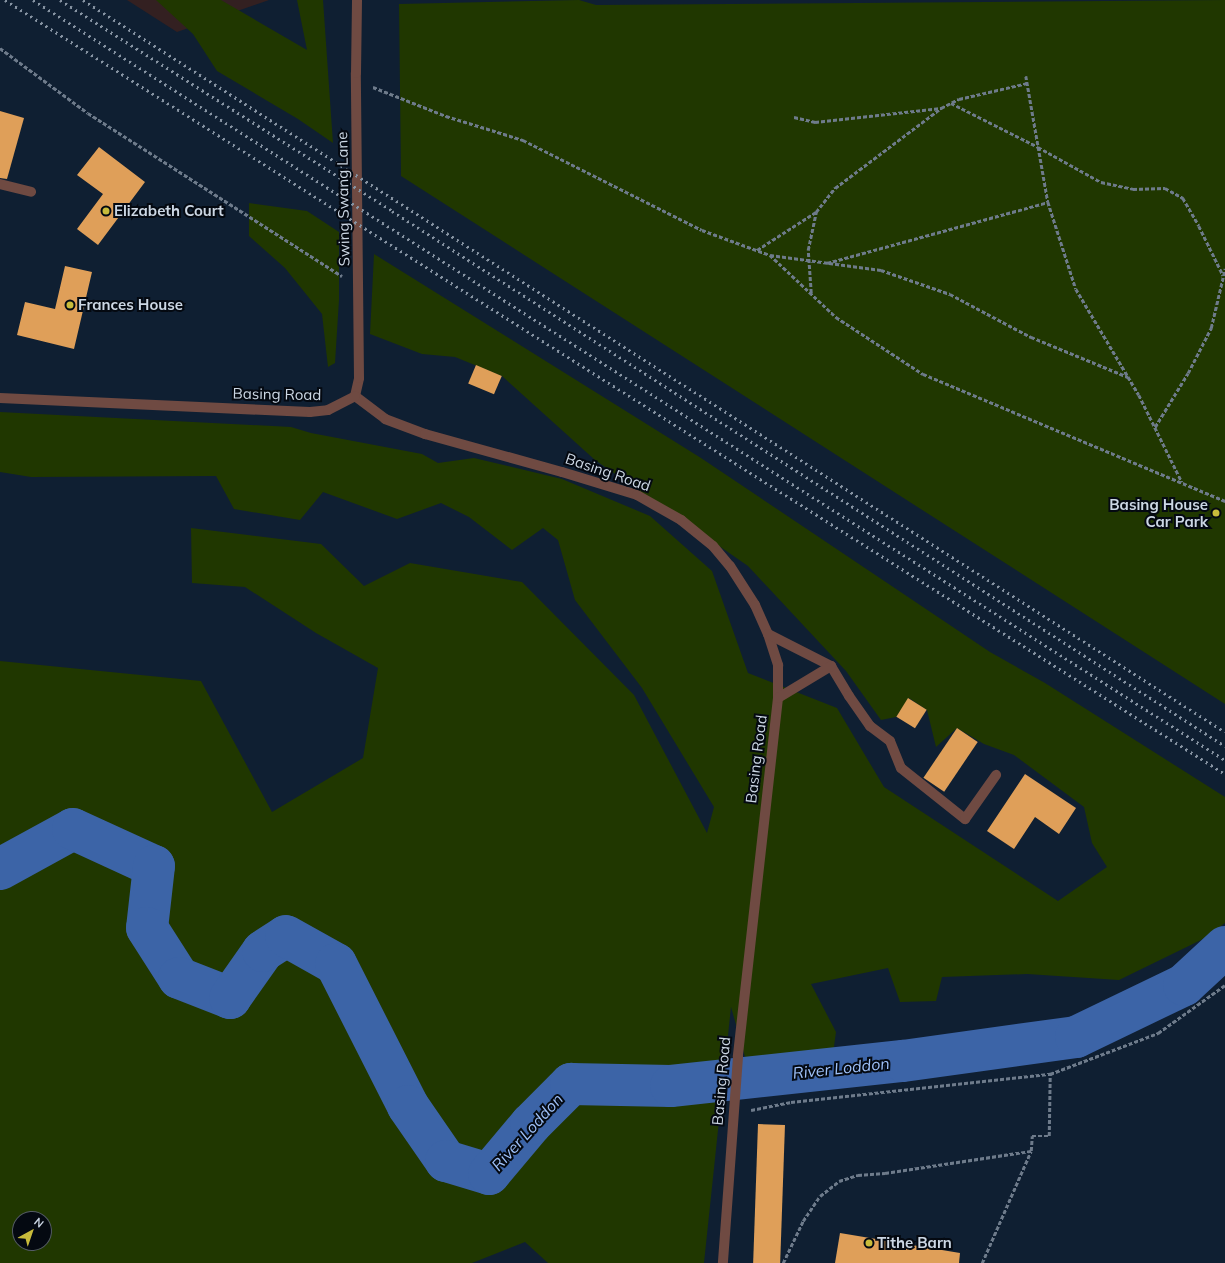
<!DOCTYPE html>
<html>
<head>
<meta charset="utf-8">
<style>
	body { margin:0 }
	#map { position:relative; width:1225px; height:1263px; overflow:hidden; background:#0f1f32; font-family:Mulish,sans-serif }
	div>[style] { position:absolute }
	.industrial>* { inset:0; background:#332021 }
	.green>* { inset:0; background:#203700 }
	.river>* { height:42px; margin:-21px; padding:0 21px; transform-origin:21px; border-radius:21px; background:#3c64a7 }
	.building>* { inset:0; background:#df9f59; transform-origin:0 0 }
	.path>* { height:2.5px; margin-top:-1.25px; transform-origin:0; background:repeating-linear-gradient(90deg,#6e7b8b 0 4px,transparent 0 6px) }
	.minor>* { height:10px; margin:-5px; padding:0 5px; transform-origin:5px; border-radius:5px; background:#6f4a42 }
	.rail>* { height:3px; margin-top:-1.5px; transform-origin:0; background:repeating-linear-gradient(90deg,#8794a3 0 2px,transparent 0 6px) }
	.dots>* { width:11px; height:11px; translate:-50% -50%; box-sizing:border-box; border:2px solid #040911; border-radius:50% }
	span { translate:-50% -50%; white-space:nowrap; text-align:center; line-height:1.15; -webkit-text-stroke:4px #040911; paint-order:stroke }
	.street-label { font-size:15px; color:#ccd7e4 }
	.poi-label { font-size:15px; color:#ccd7e4; font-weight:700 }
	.left { translate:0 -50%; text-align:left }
	.right { translate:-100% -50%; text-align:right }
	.water-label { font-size:16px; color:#9ec0f8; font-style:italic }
	.north { position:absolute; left:12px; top:1211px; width:40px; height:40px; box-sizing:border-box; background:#040911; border:1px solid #545b65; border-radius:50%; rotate:40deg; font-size:11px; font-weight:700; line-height:16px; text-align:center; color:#ccd7e4 }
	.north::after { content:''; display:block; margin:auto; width:14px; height:18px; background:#c8bb3b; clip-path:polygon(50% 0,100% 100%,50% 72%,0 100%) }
</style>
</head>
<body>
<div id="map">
	<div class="industrial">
		<div style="clip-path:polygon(127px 0,269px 0,177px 32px)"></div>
	</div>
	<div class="green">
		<div style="clip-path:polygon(156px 0,221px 0,307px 50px,297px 0,323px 0,333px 143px,298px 119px,217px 71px,193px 34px)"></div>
		<div style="clip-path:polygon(579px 0,596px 5px,1225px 0,1225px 704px,401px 176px,399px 4px)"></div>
		<div style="clip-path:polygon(249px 203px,307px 211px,339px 232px,339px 300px,335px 363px,328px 367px,322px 314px,285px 268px,249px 236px)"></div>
		<div style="clip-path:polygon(evenodd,374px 254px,701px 458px,990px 652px,1045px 683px,1225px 797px,1225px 923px,1201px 940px,1119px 980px,1027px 974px,942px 977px,936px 1001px,900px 1002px,888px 968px,811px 984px,836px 1032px,832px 1061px,749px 1071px,731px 1007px,704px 1263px,548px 1263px,525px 1242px,472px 1263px,0 1263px,0 661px,201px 681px,272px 812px,363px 758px,378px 668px,316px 633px,245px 587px,192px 583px,191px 528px,321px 544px,364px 586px,410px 563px,522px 582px,634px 695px,707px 833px,714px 807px,642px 688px,575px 600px,558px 540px,543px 528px,512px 550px,469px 517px,441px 503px,397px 519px,323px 492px,300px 520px,234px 509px,216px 476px,31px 477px,0 472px,0 412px,291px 427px,311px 433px,422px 454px,438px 463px,474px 458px,562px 479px,650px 516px,712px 571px,748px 673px,837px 708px,884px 787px,1058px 901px,1107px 867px,1092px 843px,1084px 807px,1014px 755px,984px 744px,957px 728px,936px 747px,927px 710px,909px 698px,896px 717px,881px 720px,846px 671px,748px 566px,595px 460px,502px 376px,455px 357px,422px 354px,370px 334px,374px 254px,20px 1219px,44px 1219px,44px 1243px,20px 1243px,20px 1219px)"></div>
	</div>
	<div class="river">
		<div style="left:0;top:869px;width:83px;rotate:-28.7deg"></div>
		<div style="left:73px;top:829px;width:89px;rotate:24.6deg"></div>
		<div style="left:154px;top:866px;width:62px;rotate:96.4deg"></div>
		<div style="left:147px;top:928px;width:59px;rotate:57.4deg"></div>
		<div style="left:179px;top:978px;width:55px;rotate:21.4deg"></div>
		<div style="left:230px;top:998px;width:57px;rotate:-54.9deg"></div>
		<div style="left:263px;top:951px;width:27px;rotate:-33deg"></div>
		<div style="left:286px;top:936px;width:57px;rotate:29.2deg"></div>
		<div style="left:336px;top:964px;width:159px;rotate:63.1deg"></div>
		<div style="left:408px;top:1106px;width:67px;rotate:55.4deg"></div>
		<div style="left:446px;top:1161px;width:45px;rotate:16.8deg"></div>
		<div style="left:489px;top:1174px;width:65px;rotate:-50deg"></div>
		<div style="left:531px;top:1124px;width:57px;rotate:-45deg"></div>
		<div style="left:571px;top:1084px;width:100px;rotate:1.1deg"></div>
		<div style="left:671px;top:1086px;width:233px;rotate:-6.2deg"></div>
		<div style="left:903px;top:1061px;width:175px;rotate:-7.9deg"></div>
		<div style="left:1076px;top:1037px;width:120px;rotate:-25.7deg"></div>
		<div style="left:1184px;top:985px;width:56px;rotate:-42.8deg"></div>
	</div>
	<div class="building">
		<div style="clip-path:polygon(0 111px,24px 118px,7px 179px,0 178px)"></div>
		<div style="clip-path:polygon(99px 147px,145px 182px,98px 245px,77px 229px,103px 194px,77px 175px)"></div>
		<div style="clip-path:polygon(65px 266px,92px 272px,74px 349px,17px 335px,25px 302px,55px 309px)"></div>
		<div style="left:476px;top:365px;width:28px;height:20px;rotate:23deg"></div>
		<div style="left:908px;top:698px;width:22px;height:22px;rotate:32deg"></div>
		<div style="left:957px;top:728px;width:25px;height:60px;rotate:34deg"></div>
		<div style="clip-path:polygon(1025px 774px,1076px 808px,1059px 834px,1035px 817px,1014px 849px,987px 831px)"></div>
		<div style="left:758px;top:1124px;width:27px;height:139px;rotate:2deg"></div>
		<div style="clip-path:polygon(840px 1233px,960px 1253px,959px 1263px,835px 1263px)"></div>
	</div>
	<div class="path">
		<div style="left:0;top:48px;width:109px;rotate:36.5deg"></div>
		<div style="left:88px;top:113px;width:302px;rotate:32.7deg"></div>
		<div style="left:1026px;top:76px;width:128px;rotate:80.1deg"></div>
		<div style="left:1048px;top:202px;width:91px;rotate:72.2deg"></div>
		<div style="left:1076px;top:289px;width:123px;rotate:59.3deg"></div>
		<div style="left:1139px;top:395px;width:97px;rotate:63.7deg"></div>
		<div style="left:373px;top:87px;width:79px;rotate:21.7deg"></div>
		<div style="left:446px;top:116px;width:81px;rotate:17.3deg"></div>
		<div style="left:523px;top:140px;width:200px;rotate:26.7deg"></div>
		<div style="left:702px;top:230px;width:72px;rotate:20.2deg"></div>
		<div style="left:770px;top:255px;width:91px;rotate:43.2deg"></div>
		<div style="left:836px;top:317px;width:104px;rotate:33.2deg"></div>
		<div style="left:923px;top:374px;width:328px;rotate:22.8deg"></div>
		<div style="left:951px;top:103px;width:97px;rotate:26.8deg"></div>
		<div style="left:1038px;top:147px;width:72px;rotate:29.1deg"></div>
		<div style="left:1101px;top:182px;width:33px;rotate:12deg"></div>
		<div style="left:1133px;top:189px;width:32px;rotate:-2deg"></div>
		<div style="left:1165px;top:188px;width:21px;rotate:29deg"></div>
		<div style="left:1183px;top:198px;width:32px;rotate:60deg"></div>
		<div style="left:1199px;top:226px;width:55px;rotate:63.9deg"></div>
		<div style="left:794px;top:117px;width:22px;rotate:13deg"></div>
		<div style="left:815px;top:122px;width:127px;rotate:-6.3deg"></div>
		<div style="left:757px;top:250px;width:70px;rotate:-32.8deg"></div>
		<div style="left:770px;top:255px;width:112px;rotate:7.7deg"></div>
		<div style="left:881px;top:270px;width:73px;rotate:19.2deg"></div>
		<div style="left:950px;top:294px;width:92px;rotate:28deg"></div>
		<div style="left:1031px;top:337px;width:105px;rotate:22.4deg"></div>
		<div style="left:827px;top:263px;width:229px;rotate:-15.4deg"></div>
		<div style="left:811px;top:293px;width:43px;rotate:-94deg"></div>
		<div style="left:808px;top:250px;width:39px;rotate:-78deg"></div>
		<div style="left:816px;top:212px;width:31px;rotate:-52deg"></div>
		<div style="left:835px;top:188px;width:133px;rotate:-37deg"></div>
		<div style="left:941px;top:108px;width:20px;rotate:-27deg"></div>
		<div style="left:959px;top:99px;width:71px;rotate:-13.1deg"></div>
		<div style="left:1155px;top:427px;width:63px;rotate:-58.6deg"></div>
		<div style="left:1188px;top:373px;width:51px;rotate:-62.9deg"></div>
		<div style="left:1211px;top:328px;width:61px;rotate:-76.7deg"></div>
		<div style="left:751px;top:1110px;width:41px;rotate:-11.3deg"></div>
		<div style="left:791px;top:1102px;width:261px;rotate:-6.2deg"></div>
		<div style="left:1050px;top:1074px;width:116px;rotate:-20.8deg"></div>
		<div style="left:1158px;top:1033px;width:82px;rotate:-35.6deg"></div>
		<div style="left:783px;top:1263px;width:47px;rotate:-64.5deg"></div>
		<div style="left:803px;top:1221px;width:30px;rotate:-56deg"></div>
		<div style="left:820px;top:1196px;width:24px;rotate:-38deg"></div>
		<div style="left:839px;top:1181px;width:20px;rotate:-18deg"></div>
		<div style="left:858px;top:1175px;width:27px;rotate:-4deg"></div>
		<div style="left:885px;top:1173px;width:148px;rotate:-8.6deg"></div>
		<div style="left:982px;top:1263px;width:122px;rotate:-66.4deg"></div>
		<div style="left:1031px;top:1151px;width:15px;rotate:-86deg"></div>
		<div style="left:1032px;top:1136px;width:17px"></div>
		<div style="left:1049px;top:1136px;width:62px;rotate:-89.1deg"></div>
	</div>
	<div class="minor">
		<div style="left:0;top:184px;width:32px;rotate:14deg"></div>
		<div style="left:355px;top:396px;width:38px;rotate:37deg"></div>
		<div style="left:385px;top:419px;width:43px;rotate:20.6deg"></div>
		<div style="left:425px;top:434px;width:142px;rotate:15.5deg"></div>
		<div style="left:562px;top:472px;width:78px;rotate:17deg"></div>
		<div style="left:637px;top:495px;width:51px;rotate:29.6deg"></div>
		<div style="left:681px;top:520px;width:41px;rotate:39.1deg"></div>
		<div style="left:713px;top:546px;width:26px;rotate:50deg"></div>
		<div style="left:730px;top:566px;width:46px;rotate:57.3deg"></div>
		<div style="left:755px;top:605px;width:32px;rotate:66deg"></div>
		<div style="left:768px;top:634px;width:33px;rotate:72deg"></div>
		<div style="left:778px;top:665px;width:33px;rotate:90deg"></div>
		<div style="left:778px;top:698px;width:361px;rotate:96.4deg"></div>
		<div style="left:738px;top:1057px;width:207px;rotate:94.2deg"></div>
		<div style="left:355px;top:396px;width:18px;rotate:-77deg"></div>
		<div style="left:359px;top:378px;width:305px;rotate:-90.6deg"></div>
		<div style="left:356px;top:73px;width:73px;rotate:-89.2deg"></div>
		<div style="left:0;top:398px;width:310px;rotate:2.6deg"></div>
		<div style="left:310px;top:412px;width:18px;rotate:-6deg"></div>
		<div style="left:328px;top:410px;width:30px;rotate:-27deg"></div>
		<div style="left:768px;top:634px;width:71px;rotate:26.9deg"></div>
		<div style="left:831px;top:666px;width:35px;rotate:59deg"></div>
		<div style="left:849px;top:696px;width:37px;rotate:55deg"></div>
		<div style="left:870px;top:726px;width:25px;rotate:37deg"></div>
		<div style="left:890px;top:741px;width:29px;rotate:68deg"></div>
		<div style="left:901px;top:768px;width:82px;rotate:38.6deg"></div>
		<div style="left:965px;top:819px;width:54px;rotate:-54.8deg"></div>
		<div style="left:778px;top:698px;width:62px;rotate:-31.1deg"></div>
	</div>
	<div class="rail">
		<div style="left:5px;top:0;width:1445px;rotate:32.39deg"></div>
		<div style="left:33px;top:0;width:1414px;rotate:32.52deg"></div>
		<div style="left:60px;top:0;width:393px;rotate:32.4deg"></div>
		<div style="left:392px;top:211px;width:990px;rotate:32.71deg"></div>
		<div style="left:83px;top:0;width:1356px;rotate:32.66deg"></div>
	</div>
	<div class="dots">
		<div style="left:106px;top:211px;background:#c8bb3b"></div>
		<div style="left:70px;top:305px;background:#c8bb3b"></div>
		<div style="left:1216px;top:513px;background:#c8bb3b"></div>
		<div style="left:869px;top:1243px;background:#c8bb3b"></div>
	</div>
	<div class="street-label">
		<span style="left:343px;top:199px;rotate:-91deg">Swing Swang Lane</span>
		<span style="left:277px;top:394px;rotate:1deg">Basing Road</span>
		<span style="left:608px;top:472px;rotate:19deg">Basing Road</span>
		<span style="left:756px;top:759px;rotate:-83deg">Basing Road</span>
		<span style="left:721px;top:1081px;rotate:-85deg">Basing Road</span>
	</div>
	<div class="poi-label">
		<span class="left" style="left:114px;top:211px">Elizabeth Court</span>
		<span class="left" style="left:78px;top:305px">Frances House</span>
		<span class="right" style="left:1208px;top:513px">Basing House<br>Car Park</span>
		<span class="left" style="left:877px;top:1243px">Tithe Barn</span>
	</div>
	<div class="water-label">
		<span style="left:841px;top:1068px;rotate:-6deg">River Loddon</span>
		<span style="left:527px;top:1132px;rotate:-48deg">River Loddon</span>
	</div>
	<div class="north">N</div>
</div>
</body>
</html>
